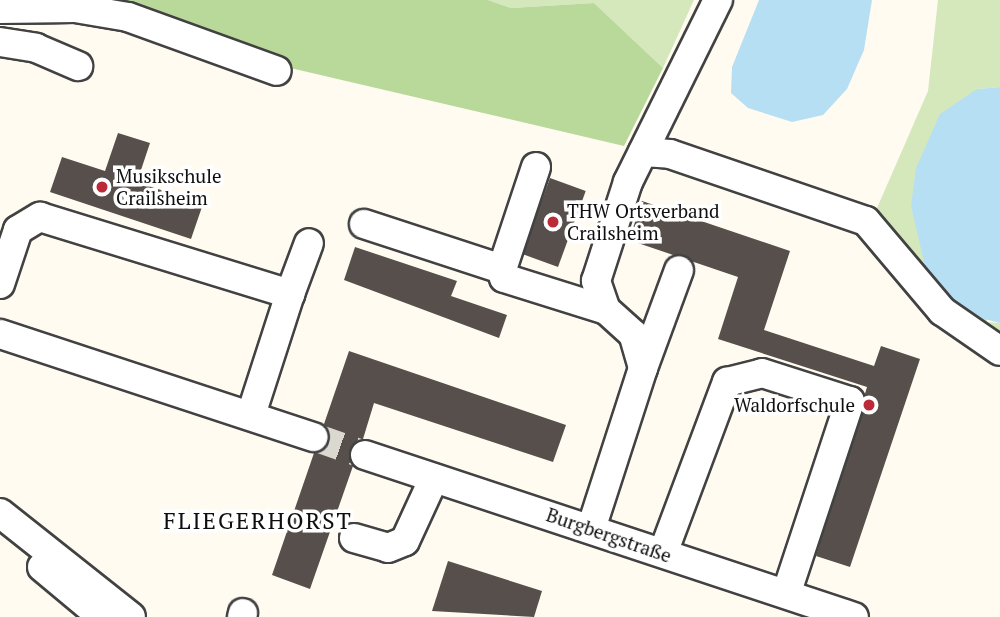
<!DOCTYPE html>
<html>
<head>
<meta charset="utf-8">
<style>
	body { margin:0 }
	#map { position:relative; width:1000px; height:617px; overflow:hidden; background:#fffbf1; font-family:"PT Serif",serif }
	div>[style] { position:absolute }
	.green>* { inset:0; background:#d4e8bb }
	.forest>* { inset:0; background:#b9d99a }
	.water>* { inset:0; background:#b7dff4 }
	.building>* { inset:0; background:#574f4b; transform-origin:0 0 }
	.minor-tunnel>* { height:28px; margin-top:-14px; transform-origin:0; background:repeating-linear-gradient(90deg,#dbd8cf 0 28px,transparent 0 42px) }
	.roads { filter:drop-shadow(2px 0 #424242) drop-shadow(-2px 0 #424242) drop-shadow(0 2px #424242) drop-shadow(0 -2px #424242) }
	.minor>* { height:28px; margin:-14px; padding:0 14px; transform-origin:14px; border-radius:14px; background:#fff }
	.dots>* { width:19px; height:19px; translate:-50% -50%; box-sizing:border-box; border:4px solid #fff; border-radius:50% }
	span { translate:-50% -50%; white-space:nowrap; text-align:center; line-height:1.15; -webkit-text-stroke:7px #fff; paint-order:stroke }
	.poi-label { font-size:19px; color:#0f0f0f }
	.left { translate:0 -50%; text-align:left }
	.right { translate:-100% -50%; text-align:right }
	.street-label { font-size:19px; color:#0f0f0f }
	.quarter-label { font-size:23px; color:#0f0f0f; letter-spacing:2px }
</style>
</head>
<body>
<div id="map">
	<div class="green">
		<div style="clip-path:polygon(488px 0,694px 0,663px 68px,594px 3px,511px 8px)"></div>
		<div style="clip-path:polygon(938px 0,1000px 0,1000px 87px,977px 89px,987px 322px,1000px 323px,1000px 343px,943px 304px,877px 208px,928px 91px)"></div>
	</div>
	<div class="forest">
		<div style="clip-path:polygon(0 0,488px 0,511px 8px,594px 3px,663px 68px,624px 146px)"></div>
	</div>
	<div class="water">
		<div style="clip-path:polygon(759px 0,872px 0,864px 50px,847px 89px,823px 115px,792px 122px,748px 108px,731px 93px,732px 67px)"></div>
		<div style="clip-path:polygon(1000px 87px,1000px 323px,965px 314px,947px 299px,926px 271px,911px 206px,916px 168px,940px 114px,977px 89px)"></div>
	</div>
	<div class="building">
		<div style="clip-path:polygon(118px 133px,150px 143px,137px 182px,203px 204px,191px 239px,50px 192px,62px 157px,105px 171px)"></div>
		<div style="left:550px;top:178px;width:38px;height:81px;rotate:20deg"></div>
		<div style="clip-path:polygon(642px 201px,790px 251px,764px 330px,874px 366px,881px 346px,920px 359px,850px 567px,816px 556px,867px 387px,718px 339px,738px 277px,629px 240px)"></div>
		<div style="clip-path:polygon(355px 247px,457px 281px,451px 296px,507px 315px,499px 338px,344px 280px)"></div>
		<div style="clip-path:polygon(349px 351px,566px 425px,553px 462px,374px 403px,363px 439px,350px 449px,353px 466px,310px 589px,272px 575px,314px 453px,330px 443px,324px 424px)"></div>
		<div style="clip-path:polygon(448px 561px,542px 591px,534px 617px,432px 611px)"></div>
	</div>
	<div class="minor-tunnel">
		<div style="left:314px;top:437px;width:54px;rotate:19.4deg"></div>
	</div>
	<div class="roads">
		<div class="minor">
			<div style="left:0;top:9px;width:75px;rotate:-0.8deg"></div>
			<div style="left:75px;top:8px;width:54px;rotate:9.6deg"></div>
			<div style="left:128px;top:17px;width:158px;rotate:19.9deg"></div>
			<div style="left:0;top:42px;width:36px;rotate:9deg"></div>
			<div style="left:36px;top:48px;width:46px;rotate:23.2deg"></div>
			<div style="left:643px;top:152px;width:27px;rotate:4deg"></div>
			<div style="left:670px;top:154px;width:207px;rotate:18.9deg"></div>
			<div style="left:866px;top:221px;width:118px;rotate:49.8deg"></div>
			<div style="left:942px;top:311px;width:70px;rotate:34.6deg"></div>
			<div style="left:536px;top:167px;width:108px;rotate:108.4deg"></div>
			<div style="left:502px;top:269px;width:9px;rotate:77deg"></div>
			<div style="left:504px;top:278px;width:107px;rotate:17.4deg"></div>
			<div style="left:364px;top:224px;width:145px;rotate:18.1deg"></div>
			<div style="left:0;top:284px;width:57px;rotate:-71.6deg"></div>
			<div style="left:18px;top:230px;width:26px;rotate:-31deg"></div>
			<div style="left:40px;top:217px;width:262px;rotate:17.1deg"></div>
			<div style="left:290px;top:294px;width:127px;rotate:107.9deg"></div>
			<div style="left:290px;top:294px;width:54px;rotate:-69.6deg"></div>
			<div style="left:0;top:334px;width:330px;rotate:18.2deg"></div>
			<div style="left:643px;top:368px;width:104px;rotate:-69.8deg"></div>
			<div style="left:365px;top:455px;width:515px;rotate:18.33deg"></div>
			<div style="left:0;top:513px;width:167px;rotate:38.4deg"></div>
			<div style="left:591px;top:529px;width:169px;rotate:-72.1deg"></div>
			<div style="left:643px;top:368px;width:35px;rotate:-106deg"></div>
			<div style="left:633px;top:334px;width:36px;rotate:-138deg"></div>
			<div style="left:606px;top:310px;width:31px;rotate:-109deg"></div>
			<div style="left:596px;top:281px;width:104px;rotate:-72.1deg"></div>
			<div style="left:628px;top:182px;width:203px;rotate:-63.7deg"></div>
			<div style="left:354px;top:538px;width:35px;rotate:16deg"></div>
			<div style="left:388px;top:548px;width:18px;rotate:-22deg"></div>
			<div style="left:405px;top:541px;width:69px;rotate:-65.3deg"></div>
			<div style="left:663px;top:553px;width:183px;rotate:-69.5deg"></div>
			<div style="left:727px;top:382px;width:36px;rotate:-14deg"></div>
			<div style="left:762px;top:373px;width:92px;rotate:17.7deg"></div>
			<div style="left:850px;top:401px;width:203px;rotate:108.3deg"></div>
			<div style="left:42px;top:567px;width:78px;rotate:39.8deg"></div>
			<div style="left:242px;top:617px;width:4px;rotate:-76deg"></div>
		</div>
	</div>
	<div class="dots">
		<div style="left:102px;top:187px;background:#bb2a36"></div>
		<div style="left:553px;top:222px;background:#bb2a36"></div>
		<div style="left:869px;top:405px;background:#bb2a36"></div>
	</div>
	<div class="poi-label">
		<span class="left" style="left:116px;top:187px">Musikschule<br>Crailsheim</span>
		<span class="left" style="left:567px;top:222px">THW Ortsverband<br>Crailsheim</span>
		<span class="right" style="left:855px;top:405px">Waldorfschule</span>
	</div>
	<div class="street-label">
		<span style="left:609px;top:535px;rotate:19deg">Burgbergstraße</span>
	</div>
	<div class="quarter-label">
		<span style="left:258px;top:521px">FLIEGERHORST</span>
	</div>
</div>
</body>
</html>
